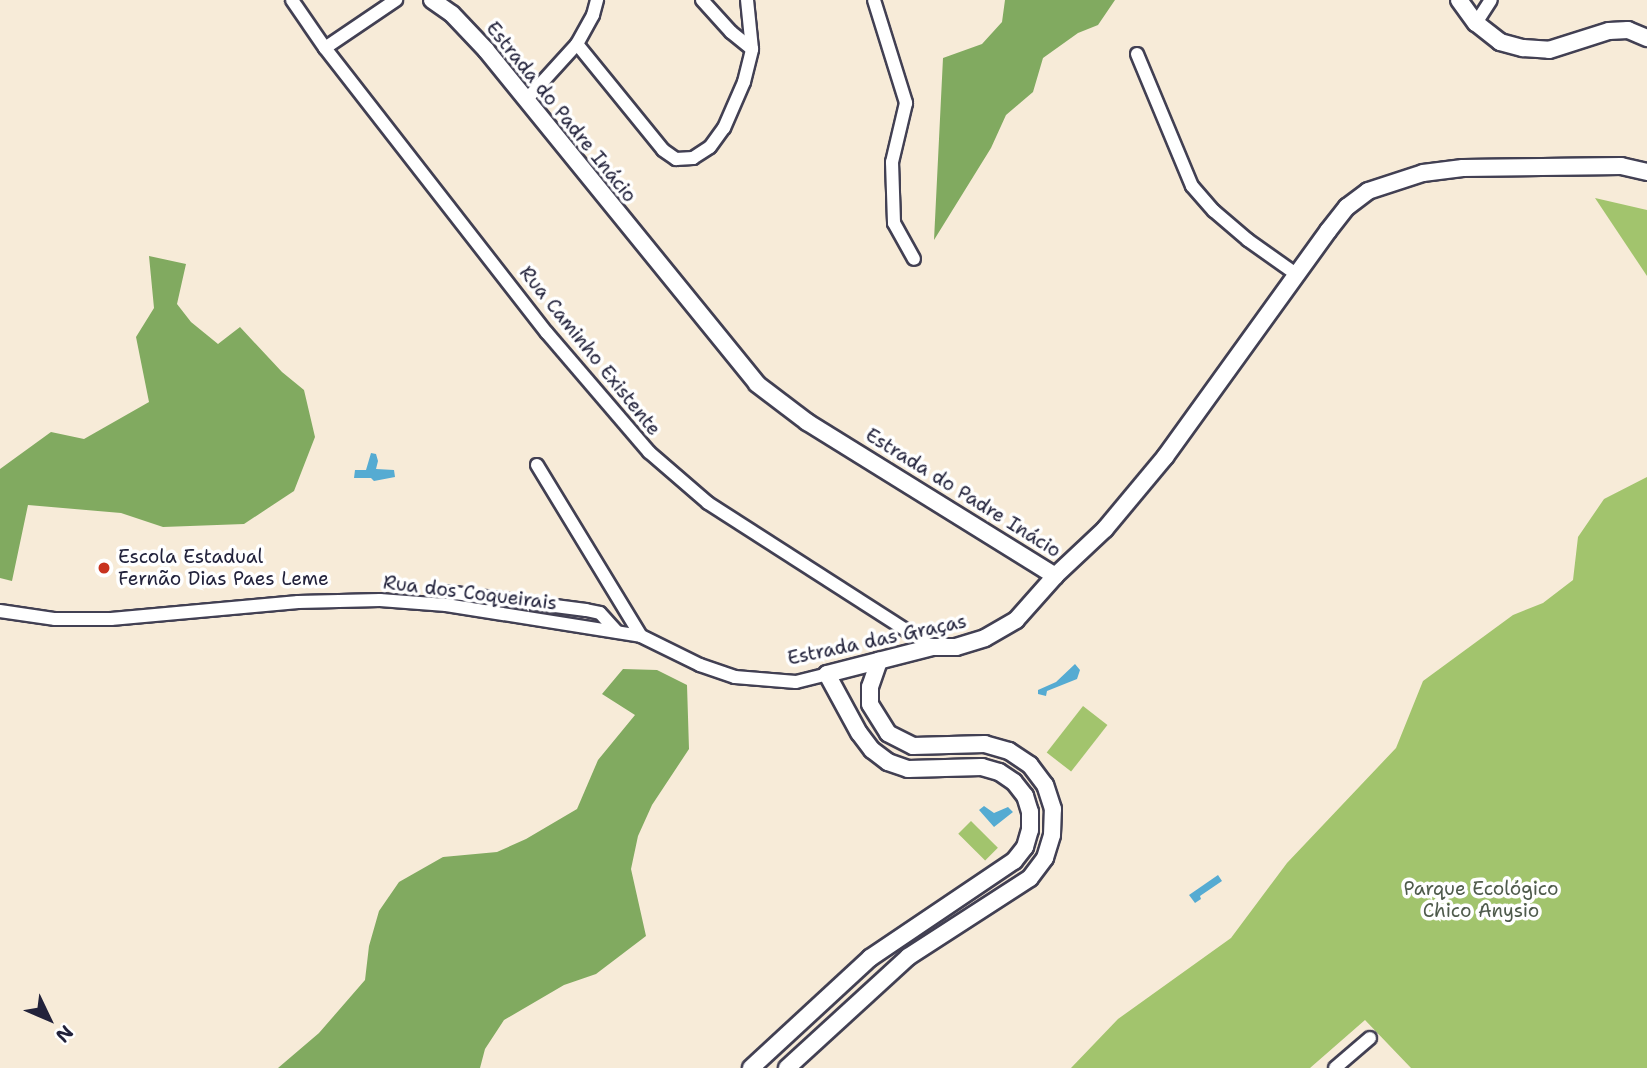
<!DOCTYPE html>
<html>
<head>
<meta charset="utf-8">
<style>
	body { margin:0 }
	#map { position:relative; width:1647px; height:1068px; overflow:hidden; background:#f7ebd8; font-family:"Shantell Sans",sans-serif }
	div>[style] { position:absolute }
	.green>* { inset:0; background:#a2c46d; transform-origin:0 0 }
	.forest>* { inset:0; background:#81aa60 }
	.water>* { inset:0; background:#55abd2 }
	.roads { filter:drop-shadow(2px 0 #424053) drop-shadow(-2px 0 #424053) drop-shadow(0 2px #424053) drop-shadow(0 -2px #424053) }
	.minor>* { height:12px; margin:-6px; padding:0 6px; transform-origin:6px; border-radius:6px; background:#fff }
	.tertiary>* { height:16px; margin:-8px; padding:0 8px; transform-origin:8px; border-radius:8px; background:#fff }
	.dots>* { width:19px; height:19px; translate:-50% -50%; box-sizing:border-box; border:4px solid #fff; border-radius:50% }
	span { translate:-50% -50%; white-space:nowrap; text-align:center; line-height:1.15; -webkit-text-stroke:7px #fff; paint-order:stroke }
	.street-label { font-size:19px; color:#22223b }
	.poi-label { font-size:19px; color:#22223b }
	.left { translate:0 -50%; text-align:left }
	.park-label { font-size:19px; color:#4f5b4c }
	.north { position:absolute; left:14px; top:984px; width:70px; height:70px; -webkit-text-stroke:5px #fff; paint-order:stroke; rotate:134deg; font-size:19px; font-weight:700; line-height:28px; text-align:center; color:#22223b }
	.north::after { content:''; display:block; margin:auto; width:24px; height:32px; background:#22223b; clip-path:polygon(50% 0,100% 100%,50% 72%,0 100%) }
</style>
</head>
<body>
<div id="map">
	<div class="green">
		<div style="clip-path:polygon(1595px 198px,1647px 210px,1647px 276px)"></div>
		<div style="clip-path:polygon(1647px 477px,1647px 1068px,1411px 1068px,1365px 1020px,1310px 1068px,1071px 1068px,1118px 1019px,1231px 938px,1287px 863px,1396px 748px,1423px 681px,1513px 615px,1543px 603px,1573px 580px,1578px 537px,1604px 499px)"></div>
		<div style="left:1083px;top:706px;width:31px;height:59px;rotate:38deg"></div>
		<div style="left:971px;top:821px;width:38px;height:18px;rotate:45deg"></div>
	</div>
	<div class="forest">
		<div style="clip-path:polygon(1005px 0,1115px 0,1098px 25px,1078px 33px,1043px 58px,1033px 92px,1006px 115px,991px 148px,934px 240px,943px 58px,982px 44px,1002px 22px)"></div>
		<div style="clip-path:polygon(149px 256px,186px 264px,177px 304px,191px 322px,218px 344px,240px 327px,282px 372px,304px 390px,315px 437px,294px 491px,244px 524px,163px 527px,121px 513px,28px 505px,12px 581px,0 578px,0 469px,51px 432px,84px 439px,149px 402px,136px 337px,154px 308px)"></div>
		<div style="clip-path:polygon(623px 669px,657px 670px,687px 685px,689px 749px,652px 805px,638px 836px,631px 869px,646px 936px,596px 974px,564px 985px,504px 1020px,485px 1049px,480px 1068px,278px 1068px,319px 1033px,365px 980px,369px 946px,379px 911px,399px 882px,443px 857px,497px 852px,526px 839px,577px 809px,598px 760px,635px 715px,602px 694px)"></div>
	</div>
	<div class="water">
		<div style="clip-path:polygon(371px 453px,376px 454px,378px 461px,376px 469px,394px 470px,395px 477px,374px 481px,371px 478px,354px 478px,355px 470px,366px 470px)"></div>
		<div style="clip-path:polygon(1075px 664px,1080px 670px,1077px 679px,1047px 691px,1046px 696px,1038px 694px,1038px 690px,1056px 682px)"></div>
		<div style="clip-path:polygon(984px 806px,994px 813px,1008px 807px,1013px 812px,994px 827px,979px 810px)"></div>
		<div style="clip-path:polygon(1218px 875px,1222px 881px,1200px 896px,1201px 899px,1195px 903px,1189px 895px)"></div>
	</div>
	<div class="roads">
		<div class="minor">
			<div style="left:292px;top:0;width:58px;rotate:55.5deg"></div>
			<div style="left:325px;top:48px;width:361px;rotate:52.1deg"></div>
			<div style="left:547px;top:333px;width:157px;rotate:49.4deg"></div>
			<div style="left:649px;top:452px;width:78px;rotate:40.8deg"></div>
			<div style="left:708px;top:503px;width:266px;rotate:32.7deg"></div>
			<div style="left:702px;top:0;width:43px;rotate:47.8deg"></div>
			<div style="left:731px;top:32px;width:27px;rotate:39deg"></div>
			<div style="left:874px;top:0;width:108px;rotate:72.7deg"></div>
			<div style="left:906px;top:103px;width:61px;rotate:103.3deg"></div>
			<div style="left:892px;top:162px;width:61px;rotate:88.1deg"></div>
			<div style="left:894px;top:223px;width:41px;rotate:60.9deg"></div>
			<div style="left:1476px;top:23px;width:27px;rotate:-57deg"></div>
			<div style="left:577px;top:44px;width:136px;rotate:50.9deg"></div>
			<div style="left:663px;top:150px;width:16px;rotate:35deg"></div>
			<div style="left:676px;top:159px;width:17px;rotate:-3deg"></div>
			<div style="left:693px;top:158px;width:20px;rotate:-33deg"></div>
			<div style="left:710px;top:147px;width:24px;rotate:-54deg"></div>
			<div style="left:724px;top:128px;width:50px;rotate:-66.5deg"></div>
			<div style="left:744px;top:82px;width:34px;rotate:-76deg"></div>
			<div style="left:752px;top:49px;width:49px;rotate:-95.8deg"></div>
			<div style="left:325px;top:48px;width:86px;rotate:-34.1deg"></div>
			<div style="left:1137px;top:54px;width:143px;rotate:67.4deg"></div>
			<div style="left:1192px;top:186px;width:33px;rotate:49deg"></div>
			<div style="left:1214px;top:211px;width:45px;rotate:40.5deg"></div>
			<div style="left:1248px;top:240px;width:59px;rotate:35.3deg"></div>
			<div style="left:526px;top:100px;width:76px;rotate:-47.7deg"></div>
			<div style="left:577px;top:44px;width:33px;rotate:-61deg"></div>
			<div style="left:593px;top:15px;width:16px;rotate:-75deg"></div>
			<div style="left:537px;top:465px;width:200px;rotate:58.7deg"></div>
			<div style="left:641px;top:636px;width:66px;rotate:26.2deg"></div>
			<div style="left:700px;top:665px;width:37px;rotate:19deg"></div>
			<div style="left:735px;top:677px;width:61px;rotate:4.7deg"></div>
			<div style="left:796px;top:682px;width:32px;rotate:-14deg"></div>
			<div style="left:447px;top:592px;width:140px;rotate:7.4deg"></div>
			<div style="left:586px;top:610px;width:14px;rotate:12deg"></div>
			<div style="left:600px;top:613px;width:25px;rotate:48deg"></div>
			<div style="left:0;top:611px;width:56px;rotate:8.3deg"></div>
			<div style="left:55px;top:619px;width:56px"></div>
			<div style="left:111px;top:619px;width:188px;rotate:-5.2deg"></div>
			<div style="left:298px;top:602px;width:82px;rotate:-1.4deg"></div>
			<div style="left:380px;top:600px;width:66px;rotate:4.3deg"></div>
			<div style="left:446px;top:605px;width:197px;rotate:9deg"></div>
			<div style="left:1335px;top:1068px;width:46px;rotate:-40.6deg"></div>
		</div>
		<div class="tertiary">
			<div style="left:432px;top:0;width:24px;rotate:35deg"></div>
			<div style="left:452px;top:14px;width:50px;rotate:46.6deg"></div>
			<div style="left:486px;top:50px;width:430px;rotate:50.9deg"></div>
			<div style="left:757px;top:384px;width:63px;rotate:37.2deg"></div>
			<div style="left:807px;top:422px;width:292px;rotate:31.8deg"></div>
			<div style="left:1459px;top:0;width:29px;rotate:54deg"></div>
			<div style="left:1476px;top:23px;width:31px;rotate:38deg"></div>
			<div style="left:1500px;top:42px;width:24px;rotate:15deg"></div>
			<div style="left:1523px;top:48px;width:26px;rotate:4deg"></div>
			<div style="left:1549px;top:50px;width:63px;rotate:-17.6deg"></div>
			<div style="left:1609px;top:31px;width:19px;rotate:-3deg"></div>
			<div style="left:1628px;top:30px;width:21px;rotate:23deg"></div>
			<div style="left:751px;top:1068px;width:162px;rotate:-42.7deg"></div>
			<div style="left:870px;top:958px;width:174px;rotate:-34deg"></div>
			<div style="left:1014px;top:861px;width:18px;rotate:-52deg"></div>
			<div style="left:1025px;top:847px;width:18px;rotate:-74deg"></div>
			<div style="left:1030px;top:830px;width:18px;rotate:-90deg"></div>
			<div style="left:1030px;top:812px;width:17px;rotate:-107deg"></div>
			<div style="left:1025px;top:796px;width:18px;rotate:-128deg"></div>
			<div style="left:1014px;top:782px;width:18px;rotate:-146deg"></div>
			<div style="left:999px;top:772px;width:18px;rotate:-164deg"></div>
			<div style="left:982px;top:767px;width:74px;rotate:178.5deg"></div>
			<div style="left:908px;top:769px;width:21px;rotate:-161deg"></div>
			<div style="left:888px;top:762px;width:20px;rotate:-143deg"></div>
			<div style="left:872px;top:750px;width:21px;rotate:-127deg"></div>
			<div style="left:859px;top:733px;width:67px;rotate:-118.5deg"></div>
			<div style="left:827px;top:674px;width:108px;rotate:-14.4deg"></div>
			<div style="left:932px;top:647px;width:24px"></div>
			<div style="left:956px;top:647px;width:30px;rotate:-17deg"></div>
			<div style="left:985px;top:638px;width:36px;rotate:-30deg"></div>
			<div style="left:1016px;top:620px;width:59px;rotate:-48.4deg"></div>
			<div style="left:1055px;top:576px;width:69px;rotate:-43.2deg"></div>
			<div style="left:1105px;top:529px;width:94px;rotate:-50.2deg"></div>
			<div style="left:1165px;top:457px;width:279px;rotate:-54.2deg"></div>
			<div style="left:1328px;top:231px;width:31px;rotate:-52deg"></div>
			<div style="left:1347px;top:207px;width:26px;rotate:-37deg"></div>
			<div style="left:1368px;top:191px;width:58px;rotate:-18.1deg"></div>
			<div style="left:1423px;top:173px;width:40px;rotate:-7.1deg"></div>
			<div style="left:1463px;top:168px;width:158px;rotate:-0.7deg"></div>
			<div style="left:1621px;top:166px;width:27px;rotate:13deg"></div>
			<div style="left:787px;top:1068px;width:164px;rotate:-42.5deg"></div>
			<div style="left:908px;top:957px;width:145px;rotate:-32.9deg"></div>
			<div style="left:1030px;top:878px;width:25px;rotate:-53deg"></div>
			<div style="left:1045px;top:858px;width:24px;rotate:-73deg"></div>
			<div style="left:1052px;top:835px;width:26px;rotate:-88deg"></div>
			<div style="left:1053px;top:809px;width:25px;rotate:-108deg"></div>
			<div style="left:1045px;top:785px;width:25px;rotate:-127deg"></div>
			<div style="left:1030px;top:765px;width:25px;rotate:-146deg"></div>
			<div style="left:1009px;top:751px;width:25px;rotate:-164deg"></div>
			<div style="left:985px;top:744px;width:72px;rotate:178.4deg"></div>
			<div style="left:913px;top:746px;width:28px;rotate:-153deg"></div>
			<div style="left:888px;top:733px;width:34px;rotate:-122deg"></div>
			<div style="left:870px;top:704px;width:17px;rotate:-90deg"></div>
			<div style="left:870px;top:687px;width:28px;rotate:-71deg"></div>
		</div>
	</div>
	<div class="dots">
		<div style="left:104px;top:568px;background:#c8321e"></div>
	</div>
	<div class="street-label">
		<span style="left:561px;top:112px;rotate:51deg">Estrada do Padre Inácio</span>
		<span style="left:590px;top:351px;rotate:51deg">Rua Caminho Existente</span>
		<span style="left:963px;top:493px;rotate:32deg">Estrada do Padre Inácio</span>
		<span style="left:470px;top:593px;rotate:7deg">Rua dos Coqueirais</span>
		<span style="left:877px;top:640px;rotate:-12deg">Estrada das Graças</span>
	</div>
	<div class="poi-label">
		<span class="left" style="left:118px;top:568px">Escola Estadual<br>Fernão Dias Paes Leme</span>
	</div>
	<div class="park-label">
		<span style="left:1481px;top:900px">Parque Ecológico<br>Chico Anysio</span>
	</div>
	<div class="north">N</div>
</div>
</body>
</html>
